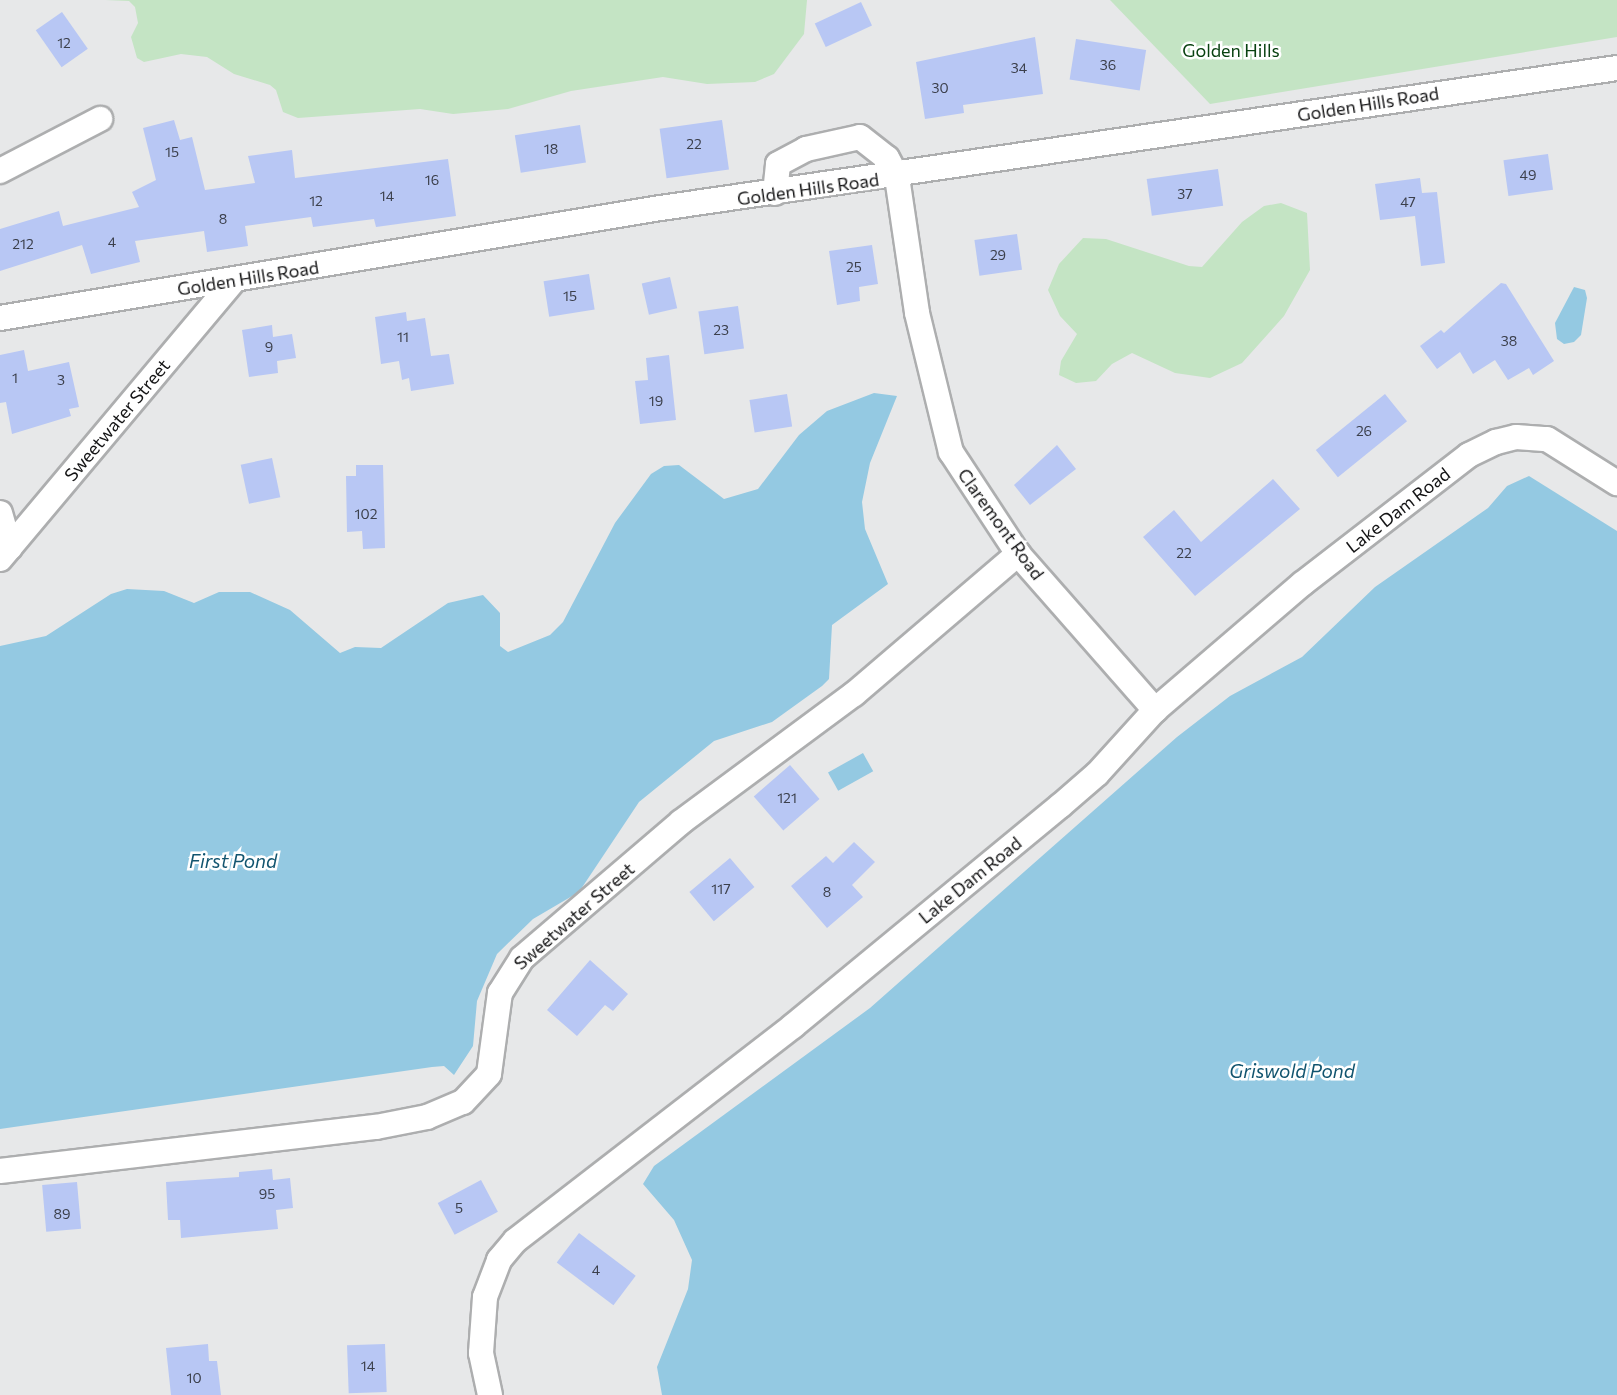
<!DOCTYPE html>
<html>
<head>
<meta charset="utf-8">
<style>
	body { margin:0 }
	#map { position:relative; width:1617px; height:1395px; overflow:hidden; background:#e7e8e9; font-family:Commissioner,sans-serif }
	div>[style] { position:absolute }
	.green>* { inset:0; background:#c4e4c4 }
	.water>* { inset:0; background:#94c9e2; transform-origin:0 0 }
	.building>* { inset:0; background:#b8c7f4; transform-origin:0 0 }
	.roads { filter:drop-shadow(2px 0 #adaeaf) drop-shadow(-2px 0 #adaeaf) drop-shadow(0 2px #adaeaf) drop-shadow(0 -2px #adaeaf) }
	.minor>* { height:24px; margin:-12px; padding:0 12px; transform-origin:12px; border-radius:12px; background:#fff }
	span { translate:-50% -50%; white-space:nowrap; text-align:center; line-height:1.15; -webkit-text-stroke:5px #fff; paint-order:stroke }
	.number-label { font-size:14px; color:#3c404c }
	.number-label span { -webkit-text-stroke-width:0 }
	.park-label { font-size:18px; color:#084110 }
	.street-label { font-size:18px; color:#131314 }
	.water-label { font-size:19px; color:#11546f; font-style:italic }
</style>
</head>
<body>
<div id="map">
	<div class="green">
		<div style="clip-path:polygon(105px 0,807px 0,804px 34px,774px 74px,755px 82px,707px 84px,663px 77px,571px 91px,508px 109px,453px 114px,420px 109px,298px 118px,283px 112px,276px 90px,270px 85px,234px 74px,207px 57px,181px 54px,144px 62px,137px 58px,131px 37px,138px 23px,135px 7px,129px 1px)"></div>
		<div style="clip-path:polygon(1110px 0,1617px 0,1617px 37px,1210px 104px)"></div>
		<div style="clip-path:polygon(1281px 203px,1307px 213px,1310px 270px,1284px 316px,1242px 363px,1210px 378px,1175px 373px,1132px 353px,1112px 364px,1096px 381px,1076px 383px,1059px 375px,1061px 361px,1077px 334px,1060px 316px,1048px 290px,1059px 264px,1083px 238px,1106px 239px,1189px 266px,1202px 267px,1242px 222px,1264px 206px)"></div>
	</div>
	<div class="water">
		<div style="clip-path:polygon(1574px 287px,1585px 290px,1587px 298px,1581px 335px,1574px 342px,1564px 344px,1557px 339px,1555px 323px)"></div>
		<div style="clip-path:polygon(874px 393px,897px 396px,870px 463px,862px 502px,865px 529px,888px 584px,832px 625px,829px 679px,822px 686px,772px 722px,714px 741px,639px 802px,579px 892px,533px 919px,497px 954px,477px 1001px,473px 1046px,454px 1075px,444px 1066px,432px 1067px,0 1129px,0 646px,46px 636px,111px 594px,127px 589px,164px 591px,194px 603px,219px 592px,250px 592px,290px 610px,340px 653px,355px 647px,381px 648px,448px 603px,483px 595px,500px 613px,500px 646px,508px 652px,550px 635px,563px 622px,615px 523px,651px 474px,664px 466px,679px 465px,724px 499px,758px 489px,799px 435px,827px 411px)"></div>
		<div style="clip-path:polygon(1529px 476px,1617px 531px,1617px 1395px,662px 1395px,657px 1367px,688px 1289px,692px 1260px,674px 1220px,643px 1184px,654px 1166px,870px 1008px,1177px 737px,1230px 696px,1302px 657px,1375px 587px,1488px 508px,1507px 486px)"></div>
		<div style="left:863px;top:753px;width:21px;height:40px;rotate:61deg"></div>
	</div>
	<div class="building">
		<div style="left:861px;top:2px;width:26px;height:51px;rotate:65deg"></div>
		<div style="left:62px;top:12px;width:45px;height:32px;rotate:55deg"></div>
		<div style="clip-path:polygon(1035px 37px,1043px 94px,963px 105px,964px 113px,925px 119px,916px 62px)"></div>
		<div style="left:1076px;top:39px;width:71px;height:41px;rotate:9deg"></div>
		<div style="clip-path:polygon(174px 120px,180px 140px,192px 137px,205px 190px,255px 183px,248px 156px,292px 150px,295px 178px,448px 159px,456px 216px,376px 227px,374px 219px,313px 227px,311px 217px,245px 226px,248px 246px,207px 252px,204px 231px,135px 241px,140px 262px,91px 274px,82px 245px,0 271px,0 229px,59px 211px,63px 226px,139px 207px,132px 192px,156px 180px,143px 128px)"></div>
		<div style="left:722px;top:120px;width:50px;height:63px;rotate:82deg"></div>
		<div style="left:580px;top:125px;width:38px;height:66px;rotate:81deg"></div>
		<div style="left:1548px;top:154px;width:36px;height:45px;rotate:82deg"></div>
		<div style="left:1218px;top:169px;width:37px;height:72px;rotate:82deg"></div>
		<div style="clip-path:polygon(1420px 178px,1422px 193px,1437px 192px,1445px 263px,1421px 266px,1415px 216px,1380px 220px,1375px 184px)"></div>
		<div style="left:1017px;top:234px;width:36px;height:43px;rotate:82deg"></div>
		<div style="clip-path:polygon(872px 245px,878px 284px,859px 287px,860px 301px,837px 305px,829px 251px)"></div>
		<div style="left:589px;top:274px;width:36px;height:46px;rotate:81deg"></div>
		<div style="left:670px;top:277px;width:32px;height:29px;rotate:77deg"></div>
		<div style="clip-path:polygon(1501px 283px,1506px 284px,1554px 361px,1533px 375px,1529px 368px,1508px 380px,1495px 360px,1473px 374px,1460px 352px,1437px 369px,1420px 346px,1441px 330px,1444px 333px)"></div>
		<div style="left:738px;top:306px;width:43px;height:40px;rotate:82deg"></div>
		<div style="clip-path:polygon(406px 312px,407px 321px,425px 318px,431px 356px,449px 354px,454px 384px,411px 391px,409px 378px,402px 380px,399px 361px,381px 364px,375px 317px)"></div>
		<div style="clip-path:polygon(272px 325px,273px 337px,292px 334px,296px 358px,277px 361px,278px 373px,249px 377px,242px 330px)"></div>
		<div style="clip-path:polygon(24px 350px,28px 371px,69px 362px,79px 407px,69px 409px,71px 416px,12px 434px,6px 402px,0 403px,0 355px)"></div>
		<div style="clip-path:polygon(669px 355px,676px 420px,640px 424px,635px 381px,648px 380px,646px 358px)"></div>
		<div style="left:787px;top:394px;width:33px;height:38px;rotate:81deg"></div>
		<div style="left:1385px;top:394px;width:35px;height:89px;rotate:51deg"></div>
		<div style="clip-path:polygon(1057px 445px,1076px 469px,1030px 505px,1014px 485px)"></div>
		<div style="left:272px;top:458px;width:40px;height:32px;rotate:78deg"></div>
		<div style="clip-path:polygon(356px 465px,383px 465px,385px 548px,363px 549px,362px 531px,347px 532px,346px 476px,356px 476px)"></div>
		<div style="clip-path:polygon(1273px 479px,1300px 509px,1195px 596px,1143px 537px,1174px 510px,1201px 542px)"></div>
		<div style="left:790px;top:765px;width:45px;height:48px;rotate:49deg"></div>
		<div style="clip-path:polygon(854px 842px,875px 862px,852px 885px,863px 897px,827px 928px,791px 886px,826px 856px,833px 863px)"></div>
		<div style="left:730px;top:858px;width:38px;height:53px;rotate:50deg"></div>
		<div style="clip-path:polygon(590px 960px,628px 994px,613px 1011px,605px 1005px,577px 1036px,547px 1010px)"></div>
		<div style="clip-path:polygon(272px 1169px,273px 1180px,290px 1178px,293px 1208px,276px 1210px,278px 1229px,181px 1238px,180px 1220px,168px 1220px,166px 1182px,239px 1177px,239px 1172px)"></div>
		<div style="left:481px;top:1180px;width:36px;height:49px;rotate:62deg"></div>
		<div style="left:77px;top:1182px;width:47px;height:35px;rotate:85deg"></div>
		<div style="left:579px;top:1233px;width:71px;height:37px;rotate:37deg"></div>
		<div style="clip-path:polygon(208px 1344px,209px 1361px,217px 1361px,221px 1395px,171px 1395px,166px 1348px)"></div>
		<div style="left:385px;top:1344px;width:48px;height:38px;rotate:88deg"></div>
	</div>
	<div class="roads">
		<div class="minor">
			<div style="left:0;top:171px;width:113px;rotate:-27.5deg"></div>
			<div style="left:775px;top:193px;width:29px;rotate:-84deg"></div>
			<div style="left:778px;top:164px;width:32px;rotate:-28deg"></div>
			<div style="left:806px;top:149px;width:55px;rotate:-12.5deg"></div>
			<div style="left:860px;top:137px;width:34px;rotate:38deg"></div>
			<div style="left:887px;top:158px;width:21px;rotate:62deg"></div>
			<div style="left:897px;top:177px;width:137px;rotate:81.6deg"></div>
			<div style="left:917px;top:313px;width:143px;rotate:76.3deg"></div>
			<div style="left:951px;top:452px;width:122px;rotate:56.7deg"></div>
			<div style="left:1018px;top:554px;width:208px;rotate:48.7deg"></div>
			<div style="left:0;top:318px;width:663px;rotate:-9.46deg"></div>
			<div style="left:654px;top:209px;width:973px;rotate:-8.33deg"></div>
			<div style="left:0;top:513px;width:36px;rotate:74deg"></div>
			<div style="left:0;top:559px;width:363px;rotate:-50deg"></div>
			<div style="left:0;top:1171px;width:379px;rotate:-6.7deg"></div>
			<div style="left:376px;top:1127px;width:52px;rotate:-11.1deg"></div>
			<div style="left:427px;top:1117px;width:39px;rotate:-23deg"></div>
			<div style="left:463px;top:1102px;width:38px;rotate:-47deg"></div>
			<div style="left:489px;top:1074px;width:82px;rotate:-82.3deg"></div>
			<div style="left:500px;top:993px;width:41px;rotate:-57.8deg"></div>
			<div style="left:522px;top:958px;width:209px;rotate:-40.5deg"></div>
			<div style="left:681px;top:822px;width:215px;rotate:-36.5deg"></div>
			<div style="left:854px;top:694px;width:216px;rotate:-40.5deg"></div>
			<div style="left:490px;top:1395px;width:43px;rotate:-102.1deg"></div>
			<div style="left:481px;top:1353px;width:56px;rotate:-85.9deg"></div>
			<div style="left:485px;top:1297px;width:40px;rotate:-69deg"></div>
			<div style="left:499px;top:1260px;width:25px;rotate:-50deg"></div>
			<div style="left:515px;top:1241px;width:351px;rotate:-37.7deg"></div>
			<div style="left:793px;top:1026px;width:346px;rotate:-39.5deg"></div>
			<div style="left:1060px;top:806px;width:49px;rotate:-40.9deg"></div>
			<div style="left:1097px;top:774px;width:86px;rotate:-47.8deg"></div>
			<div style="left:1155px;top:710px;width:194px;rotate:-40.6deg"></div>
			<div style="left:1302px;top:584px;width:211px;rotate:-37.7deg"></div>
			<div style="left:1469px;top:455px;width:30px;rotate:-26deg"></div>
			<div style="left:1496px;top:442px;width:21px;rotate:-14deg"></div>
			<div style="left:1516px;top:437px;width:31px;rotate:4deg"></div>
			<div style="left:1547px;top:439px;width:83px;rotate:32.2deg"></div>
		</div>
	</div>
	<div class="number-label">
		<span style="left:64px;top:43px">12</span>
		<span style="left:1108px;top:65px">36</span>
		<span style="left:1019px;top:68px">34</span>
		<span style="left:940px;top:88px">30</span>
		<span style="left:694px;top:144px">22</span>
		<span style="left:551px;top:149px">18</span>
		<span style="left:172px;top:152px">15</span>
		<span style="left:1528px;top:175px">49</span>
		<span style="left:432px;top:180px">16</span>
		<span style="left:1185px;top:194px">37</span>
		<span style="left:387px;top:196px">14</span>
		<span style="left:316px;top:201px">12</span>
		<span style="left:1408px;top:202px">47</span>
		<span style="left:223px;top:219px">8</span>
		<span style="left:112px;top:242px">4</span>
		<span style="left:23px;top:244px">212</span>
		<span style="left:998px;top:255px">29</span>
		<span style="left:854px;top:267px">25</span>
		<span style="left:570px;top:296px">15</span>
		<span style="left:721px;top:330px">23</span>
		<span style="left:403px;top:337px">11</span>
		<span style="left:1509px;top:341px">38</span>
		<span style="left:269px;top:347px">9</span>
		<span style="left:15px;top:378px">1</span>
		<span style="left:61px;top:380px">3</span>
		<span style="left:656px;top:401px">19</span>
		<span style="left:1364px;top:431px">26</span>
		<span style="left:366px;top:514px">102</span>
		<span style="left:1184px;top:553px">22</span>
		<span style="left:787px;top:798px">121</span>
		<span style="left:721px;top:889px">117</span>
		<span style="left:827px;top:892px">8</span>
		<span style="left:267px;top:1194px">95</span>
		<span style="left:459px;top:1208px">5</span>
		<span style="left:62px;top:1214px">89</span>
		<span style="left:596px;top:1270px">4</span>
		<span style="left:368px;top:1366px">14</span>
		<span style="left:194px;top:1378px">10</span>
	</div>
	<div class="park-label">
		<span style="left:1231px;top:50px">Golden Hills</span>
	</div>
	<div class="street-label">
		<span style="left:1368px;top:104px;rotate:-9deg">Golden Hills Road</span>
		<span style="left:808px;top:189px;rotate:-8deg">Golden Hills Road</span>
		<span style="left:248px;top:278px;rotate:-9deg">Golden Hills Road</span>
		<span style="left:117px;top:420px;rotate:-50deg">Sweetwater Street</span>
		<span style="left:1398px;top:510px;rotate:-38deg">Lake Dam Road</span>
		<span style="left:1001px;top:524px;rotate:54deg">Claremont Road</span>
		<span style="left:970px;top:880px;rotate:-39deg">Lake Dam Road</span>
		<span style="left:574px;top:916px;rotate:-41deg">Sweetwater Street</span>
	</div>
	<div class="water-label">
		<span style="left:233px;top:861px">First Pond</span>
		<span style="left:1292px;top:1071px">Griswold Pond</span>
	</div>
</div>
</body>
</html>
